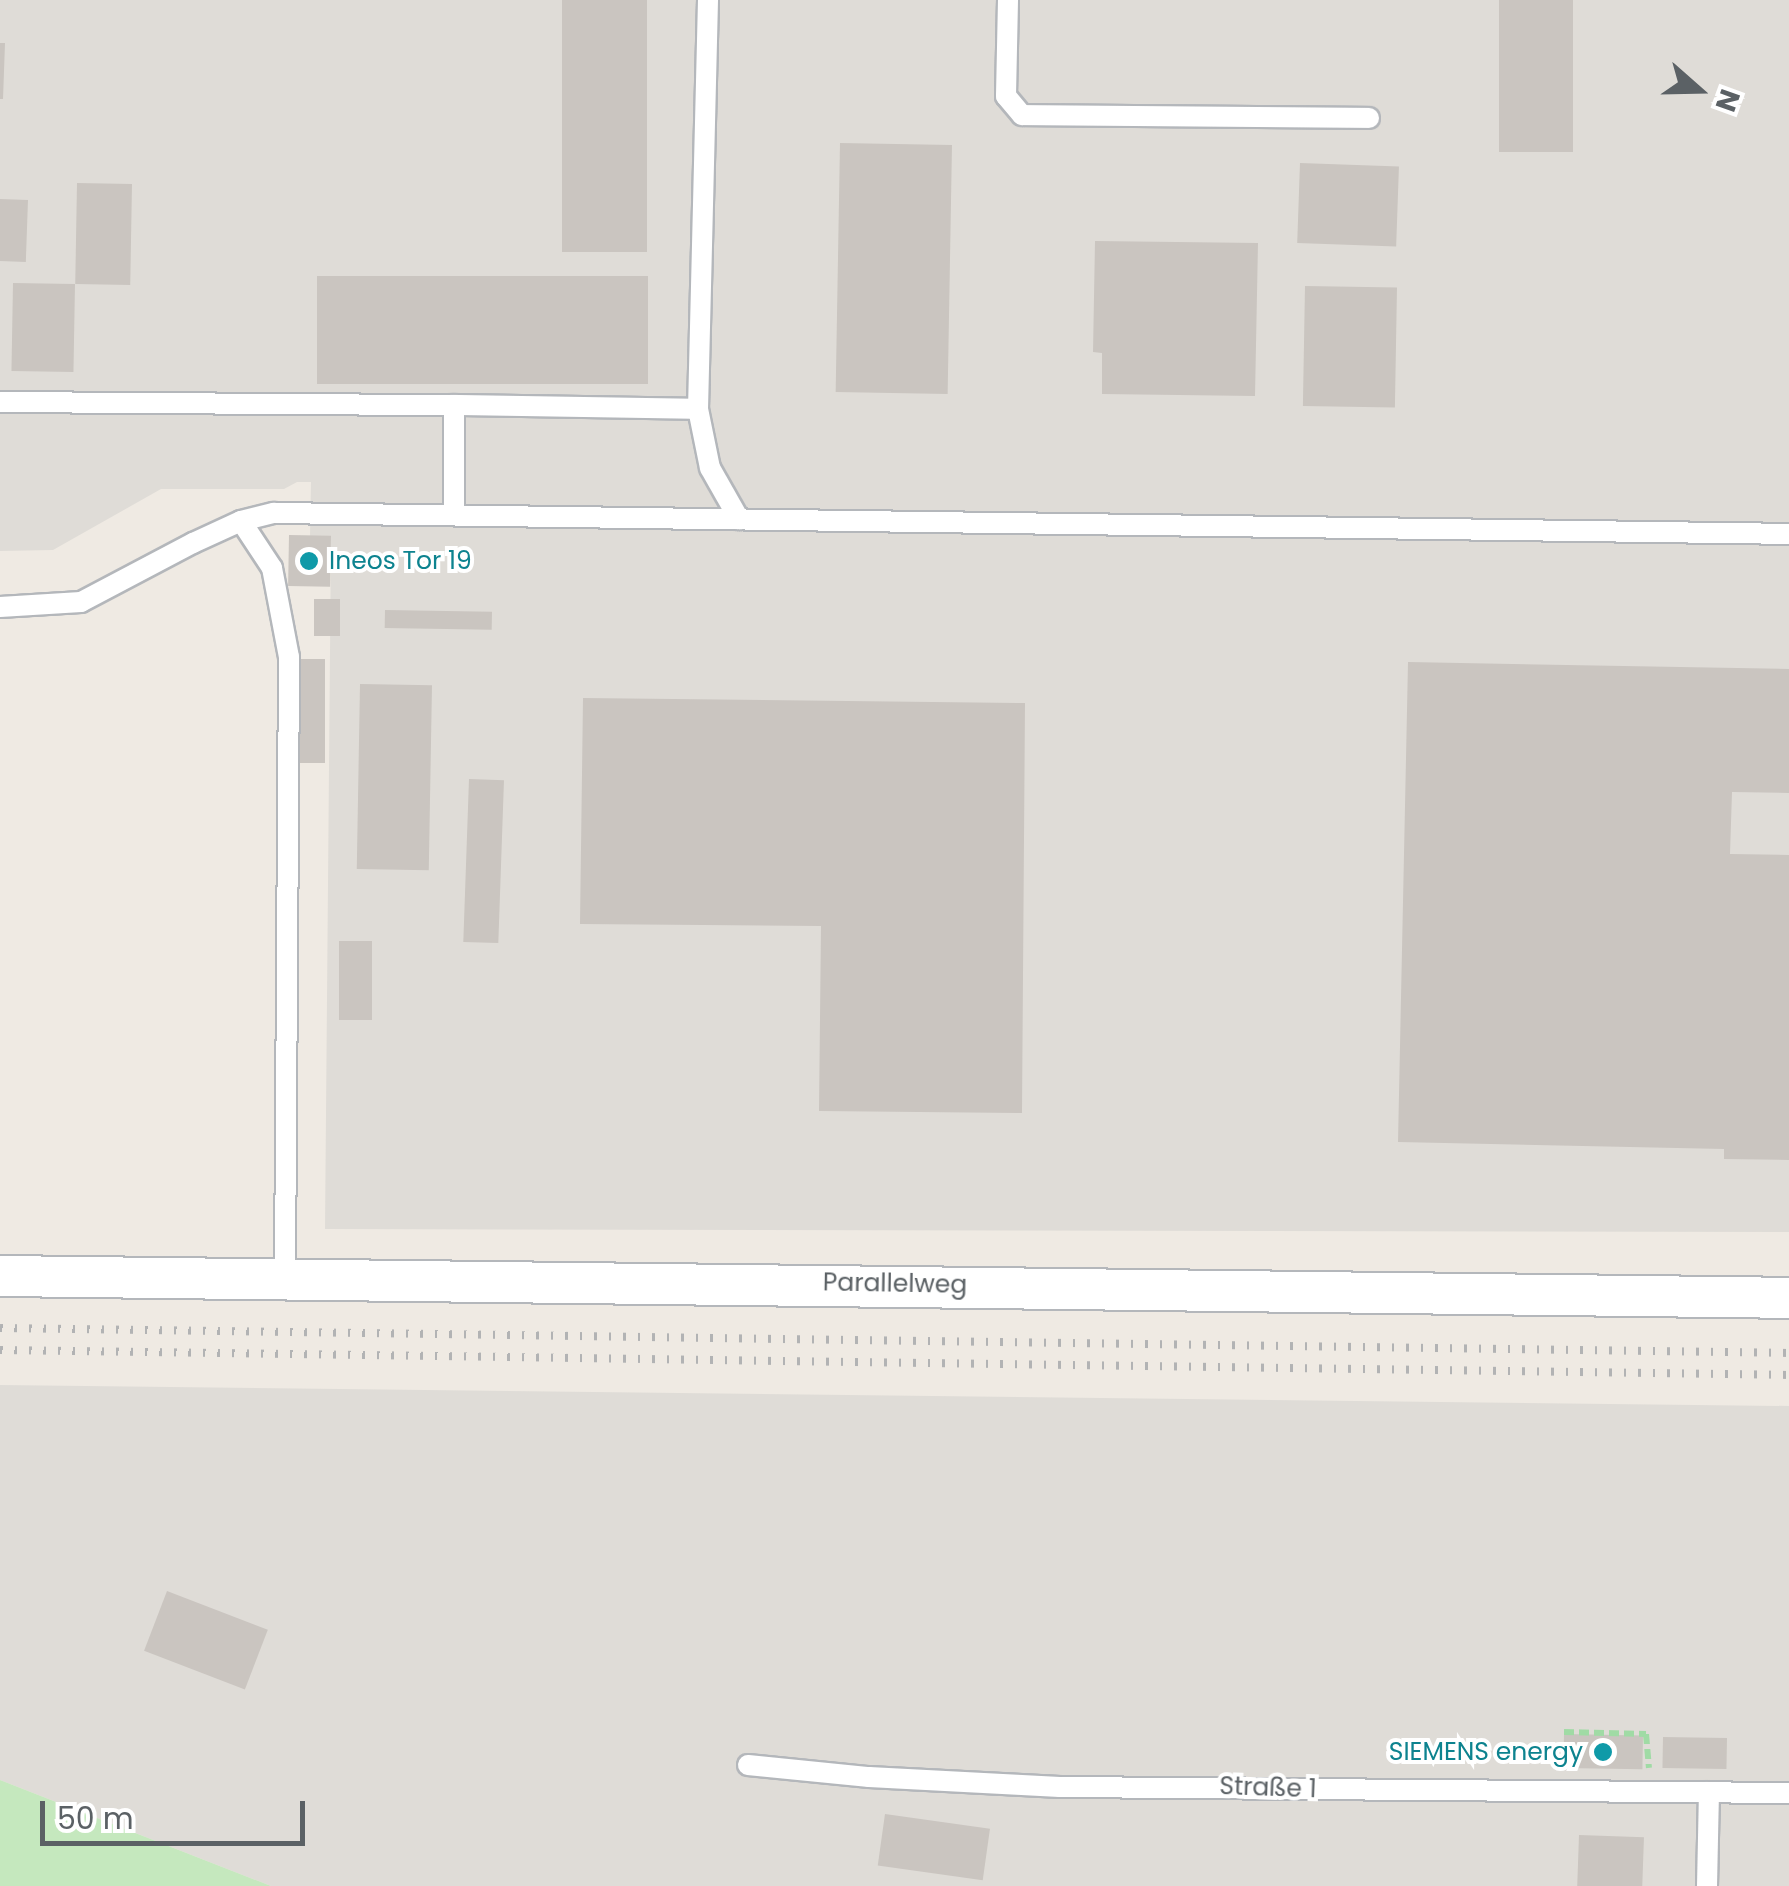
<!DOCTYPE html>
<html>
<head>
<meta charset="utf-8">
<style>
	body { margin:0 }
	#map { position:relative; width:1789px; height:1886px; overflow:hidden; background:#efeae3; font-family:Poppins,sans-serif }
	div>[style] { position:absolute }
	.industrial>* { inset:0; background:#dfdcd7 }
	.green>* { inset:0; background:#c5e8be }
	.building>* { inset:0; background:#cac5c0; transform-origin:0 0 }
	.path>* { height:6px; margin-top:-3px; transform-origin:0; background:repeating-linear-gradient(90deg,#a0dba5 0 10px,transparent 0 15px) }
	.roads { filter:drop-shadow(2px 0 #b4b7bb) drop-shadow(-2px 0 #b4b7bb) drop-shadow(0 2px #b4b7bb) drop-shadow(0 -2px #b4b7bb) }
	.service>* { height:20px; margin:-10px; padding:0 10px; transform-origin:10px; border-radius:10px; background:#fff }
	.minor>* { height:40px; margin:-20px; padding:0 20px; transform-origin:20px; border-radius:20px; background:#fff }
	.rail>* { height:8px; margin-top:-4px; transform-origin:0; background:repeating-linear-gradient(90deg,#b2b3b4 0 2.5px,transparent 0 14.5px) }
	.dots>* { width:28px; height:28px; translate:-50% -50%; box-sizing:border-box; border:5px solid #fff; border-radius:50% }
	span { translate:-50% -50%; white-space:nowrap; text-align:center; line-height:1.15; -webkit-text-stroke:8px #fff; paint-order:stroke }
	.culture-label { font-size:25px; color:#0d838f }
	.left { translate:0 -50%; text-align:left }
	.right { translate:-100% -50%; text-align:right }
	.street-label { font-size:25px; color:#5b6165 }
	.north { position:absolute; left:1649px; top:40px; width:100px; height:100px; -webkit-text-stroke:8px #fff; paint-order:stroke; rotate:110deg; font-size:28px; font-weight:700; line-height:40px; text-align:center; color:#5b6165 }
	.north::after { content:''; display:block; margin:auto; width:35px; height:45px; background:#5b6165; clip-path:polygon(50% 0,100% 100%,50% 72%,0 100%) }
	.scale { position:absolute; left:40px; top:1801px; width:265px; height:45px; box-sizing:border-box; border:5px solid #5b6165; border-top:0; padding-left:12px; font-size:30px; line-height:35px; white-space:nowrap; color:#5b6165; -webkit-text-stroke:8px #fff; paint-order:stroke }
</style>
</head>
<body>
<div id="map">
	<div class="industrial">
		<div style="clip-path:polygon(0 0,1789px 0,1789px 1232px,325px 1229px,331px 537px,310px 536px,311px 482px,297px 482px,284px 489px,161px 489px,53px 550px,0 551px)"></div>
		<div style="clip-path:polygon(0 1385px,1789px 1406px,1789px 1886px,271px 1886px,0 1780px)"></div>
	</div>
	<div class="green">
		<div style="clip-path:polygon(0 1780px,271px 1886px,0 1886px)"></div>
	</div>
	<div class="building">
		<div style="left:562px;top:0;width:85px;height:252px"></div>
		<div style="left:1499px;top:0;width:74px;height:152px"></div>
		<div style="clip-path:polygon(0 43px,5px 43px,3px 99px,0 99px)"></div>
		<div style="left:840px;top:143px;width:112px;height:249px;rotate:1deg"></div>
		<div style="left:1300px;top:163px;width:99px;height:80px;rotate:2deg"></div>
		<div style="left:77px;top:183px;width:55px;height:101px;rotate:1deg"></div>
		<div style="left:0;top:199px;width:28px;height:62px;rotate:2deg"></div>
		<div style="clip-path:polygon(1095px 241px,1258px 243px,1255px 396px,1102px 394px,1102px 353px,1093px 352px)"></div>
		<div style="left:317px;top:276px;width:331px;height:108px"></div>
		<div style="left:13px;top:283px;width:62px;height:88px;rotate:1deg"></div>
		<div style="left:1305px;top:286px;width:92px;height:120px;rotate:1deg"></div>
		<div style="left:289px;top:535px;width:42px;height:51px;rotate:1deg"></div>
		<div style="left:314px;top:599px;width:26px;height:37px"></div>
		<div style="left:385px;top:610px;width:107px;height:18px;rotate:1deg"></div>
		<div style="left:293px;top:659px;width:32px;height:104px"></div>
		<div style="clip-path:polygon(1408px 662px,1789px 669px,1789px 793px,1732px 792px,1730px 854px,1789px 855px,1789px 1160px,1724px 1159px,1724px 1149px,1398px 1142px)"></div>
		<div style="left:360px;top:684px;width:72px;height:185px;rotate:1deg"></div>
		<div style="clip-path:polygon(583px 698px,1025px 703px,1022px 1113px,819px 1111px,821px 926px,580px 924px)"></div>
		<div style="left:469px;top:779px;width:35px;height:163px;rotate:2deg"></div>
		<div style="left:339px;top:941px;width:33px;height:79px"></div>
		<div style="left:167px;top:1591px;width:108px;height:64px;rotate:21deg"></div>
		<div style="left:1564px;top:1734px;width:79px;height:34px;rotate:1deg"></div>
		<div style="left:1663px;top:1737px;width:64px;height:31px;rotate:1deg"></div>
		<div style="left:885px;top:1814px;width:106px;height:52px;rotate:8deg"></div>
		<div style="left:1579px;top:1835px;width:65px;height:51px;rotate:2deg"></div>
	</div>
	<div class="path">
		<div style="left:1564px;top:1732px;width:82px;rotate:1.4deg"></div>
		<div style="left:1646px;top:1734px;width:34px;rotate:85deg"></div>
	</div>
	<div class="roads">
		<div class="service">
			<div style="left:708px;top:0;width:409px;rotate:91.4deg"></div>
			<div style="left:698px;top:409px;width:60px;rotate:78.5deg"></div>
			<div style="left:710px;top:468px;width:59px;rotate:60.4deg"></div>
			<div style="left:1008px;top:0;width:96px;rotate:91.2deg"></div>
			<div style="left:1006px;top:96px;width:25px;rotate:50deg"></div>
			<div style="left:1022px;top:115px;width:347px;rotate:0.5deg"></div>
			<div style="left:0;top:402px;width:454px;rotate:0.4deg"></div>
			<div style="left:454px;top:405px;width:109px;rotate:90deg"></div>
			<div style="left:454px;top:405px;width:244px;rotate:0.9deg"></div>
			<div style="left:241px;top:521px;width:56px;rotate:56.6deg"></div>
			<div style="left:272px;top:568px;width:91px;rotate:79.2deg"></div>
			<div style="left:289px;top:657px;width:621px;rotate:90.37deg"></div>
			<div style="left:0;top:607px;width:81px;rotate:-3.5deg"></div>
			<div style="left:81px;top:602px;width:127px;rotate:-27.8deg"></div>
			<div style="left:193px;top:543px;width:53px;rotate:-24.6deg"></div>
			<div style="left:241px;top:521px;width:34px;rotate:-14deg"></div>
			<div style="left:274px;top:513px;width:1515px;rotate:0.79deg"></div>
			<div style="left:748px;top:1765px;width:122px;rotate:5.7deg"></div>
			<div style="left:869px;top:1777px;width:191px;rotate:3deg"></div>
			<div style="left:1060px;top:1787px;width:729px;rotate:0.47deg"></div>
			<div style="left:1707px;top:1886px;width:94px;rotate:-88.8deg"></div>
		</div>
		<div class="minor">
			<div style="left:0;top:1276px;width:1789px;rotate:0.7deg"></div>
		</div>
	</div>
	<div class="rail">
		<div style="left:0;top:1328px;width:1789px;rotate:0.8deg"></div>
		<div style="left:0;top:1350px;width:1789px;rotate:0.8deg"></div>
	</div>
	<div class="dots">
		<div style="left:309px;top:561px;background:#0f9aa8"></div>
		<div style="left:1603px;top:1752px;background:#0f9aa8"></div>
	</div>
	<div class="culture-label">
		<span class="left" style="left:329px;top:561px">Ineos Tor 19</span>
		<span class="right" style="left:1583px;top:1752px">SIEMENS energy</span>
	</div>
	<div class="street-label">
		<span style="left:895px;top:1284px;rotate:1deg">Parallelweg</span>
		<span style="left:1268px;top:1788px;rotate:2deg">Straße 1</span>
	</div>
	<div class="north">N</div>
	<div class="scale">50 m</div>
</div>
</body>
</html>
